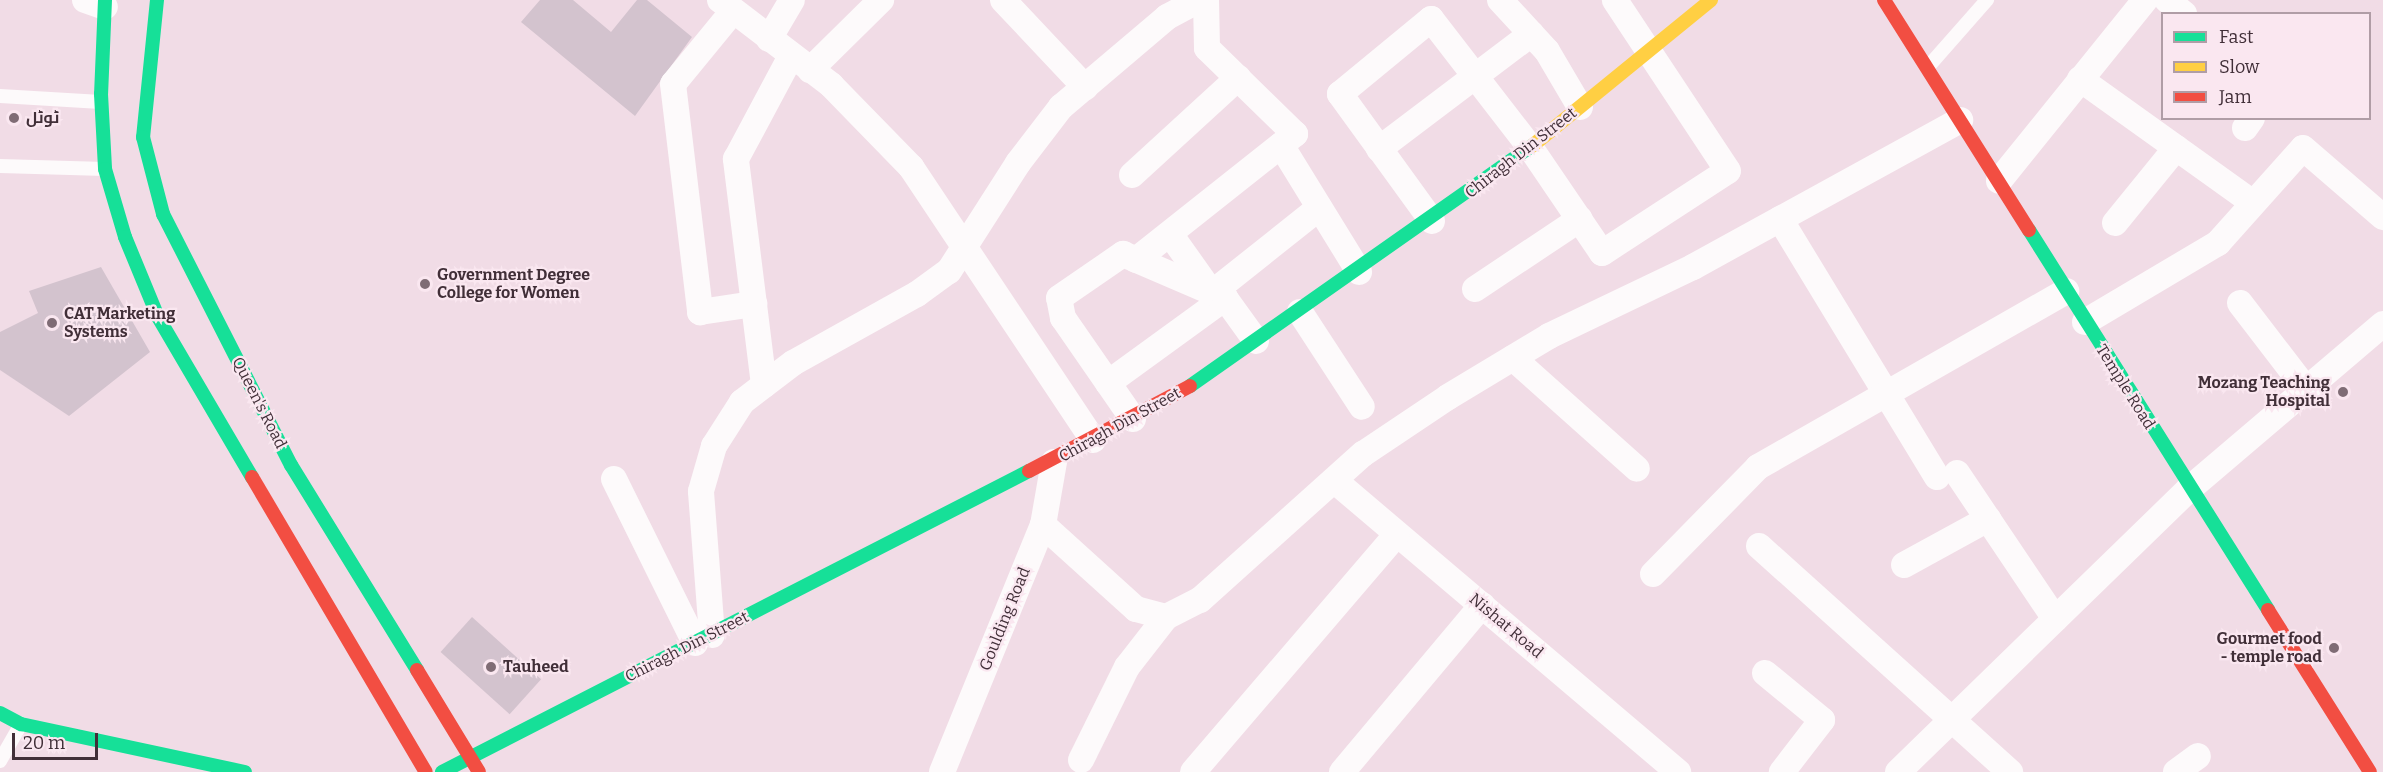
<!DOCTYPE html>
<html>
<head>
<meta charset="utf-8">
<style>
	body { margin:0 }
	#map { position:relative; width:2383px; height:772px; overflow:hidden; background:#f1dce6; font-family:Bitter,Cairo,serif }
	div>[style] { position:absolute }
	.building>* { inset:0; background:#d3c3ce; transform-origin:0 0 }
	.lane>* { height:14px; margin:-7px; padding:0 7px; transform-origin:7px; border-radius:7px; background:#fdfafb }
	.street>* { height:26px; margin:-13px; padding:0 13px; transform-origin:13px; border-radius:13px; background:#fdfafb }
	.fast>* { height:14px; margin:-7px; padding:0 7px; transform-origin:7px; border-radius:7px; background:#16e098 }
	.slow>* { height:14px; margin:-7px; padding:0 7px; transform-origin:7px; border-radius:7px; background:#ffcf43 }
	.jam>* { height:14px; margin:-7px; padding:0 7px; transform-origin:7px; border-radius:7px; background:#f24e42 }
	.dots>* { width:16px; height:16px; translate:-50% -50%; box-sizing:border-box; border:3px solid #fae7f0; border-radius:50% }
	span { translate:-50% -50%; white-space:nowrap; text-align:center; line-height:1.15; -webkit-text-stroke:4.5px #fae7f0; paint-order:stroke }
	.poi-label { font-size:16px; color:#412f38; font-weight:700 }
	.left { translate:0 -50%; text-align:left }
	.right { translate:-100% -50%; text-align:right }
	.street-label { font-size:16px; color:#412f38 }
	.legend { position:absolute; left:2161px; top:12px; width:210px; height:108px; box-sizing:border-box; background:#fae7f0; border:2px solid #b09da6; margin:0; padding:8px 10px; list-style:none; font-size:18px; color:#412f38 }
	.legend li { display:flex; align-items:center; gap:12px; height:30px }
	.legend b { width:30px; border:2px solid #b09da6 }
	.scale { position:absolute; left:12px; top:733px; width:86px; height:27px; box-sizing:border-box; border:3px solid #412f38; border-top:0; padding-left:8px; font-size:18px; line-height:21px; white-space:nowrap; color:#412f38; -webkit-text-stroke:4px #fae7f0; paint-order:stroke }
</style>
</head>
<body>
<div id="map">
	<div class="building">
		<div style="clip-path:polygon(540px 0,573px 0,611px 32px,637px 0,647px 0,692px 37px,635px 116px,521px 22px)"></div>
		<div style="clip-path:polygon(101px 267px,150px 352px,69px 416px,0 370px,0 332px,38px 313px,29px 291px)"></div>
		<div style="left:472px;top:617px;width:93px;height:47px;rotate:42deg"></div>
	</div>
	<div class="lane">
		<div style="left:1927px;top:68px;width:91px;rotate:-48.6deg"></div>
		<div style="left:0;top:96px;width:101px;rotate:3.4deg"></div>
		<div style="left:0;top:166px;width:105px;rotate:1.6deg"></div>
		<div style="left:0;top:761px;width:43px;rotate:-60.4deg"></div>
	</div>
	<div class="street">
		<div style="left:85px;top:0;width:21px;rotate:19deg"></div>
		<div style="left:720px;top:0;width:140px;rotate:37.4deg"></div>
		<div style="left:831px;top:85px;width:115px;rotate:45.7deg"></div>
		<div style="left:911px;top:167px;width:328px;rotate:56.3deg"></div>
		<div style="left:1003px;top:0;width:120px;rotate:46.7deg"></div>
		<div style="left:1500px;top:0;width:69px;rotate:47.3deg"></div>
		<div style="left:1547px;top:51px;width:65px;rotate:59.5deg"></div>
		<div style="left:2167px;top:0;width:22px;rotate:39deg"></div>
		<div style="left:733px;top:11px;width:94px;rotate:129.4deg"></div>
		<div style="left:673px;top:84px;width:230px;rotate:83.2deg"></div>
		<div style="left:700px;top:312px;width:55px;rotate:-8.4deg"></div>
		<div style="left:769px;top:39px;width:45px;rotate:-59.5deg"></div>
		<div style="left:810px;top:70px;width:100px;rotate:-44.6deg"></div>
		<div style="left:2080px;top:79px;width:213px;rotate:35.6deg"></div>
		<div style="left:2245px;top:128px;width:12px;rotate:-55deg"></div>
		<div style="left:1281px;top:145px;width:149px;rotate:58.4deg"></div>
		<div style="left:1379px;top:149px;width:191px;rotate:-37.1deg"></div>
		<div style="left:1132px;top:175px;width:144px;rotate:-42.5deg"></div>
		<div style="left:1999px;top:181px;width:233px;rotate:-51.1deg"></div>
		<div style="left:1780px;top:219px;width:302px;rotate:58.7deg"></div>
		<div style="left:1432px;top:221px;width:157px;rotate:-125.9deg"></div>
		<div style="left:1340px;top:94px;width:118px;rotate:-39.5deg"></div>
		<div style="left:1431px;top:19px;width:162px;rotate:52.3deg"></div>
		<div style="left:1530px;top:147px;width:128px;rotate:55.8deg"></div>
		<div style="left:1602px;top:253px;width:150px;rotate:-33.1deg"></div>
		<div style="left:1728px;top:171px;width:205px;rotate:-123.5deg"></div>
		<div style="left:2115px;top:223px;width:97px;rotate:-50.9deg"></div>
		<div style="left:1170px;top:234px;width:72px;rotate:54.6deg"></div>
		<div style="left:1212px;top:293px;width:137px;rotate:-38.5deg"></div>
		<div style="left:1136px;top:260px;width:203px;rotate:-38.4deg"></div>
		<div style="left:1295px;top:134px;width:123px;rotate:-135.7deg"></div>
		<div style="left:1207px;top:48px;width:48px;rotate:-91.2deg"></div>
		<div style="left:1475px;top:289px;width:126px;rotate:-33.7deg"></div>
		<div style="left:2240px;top:303px;width:108px;rotate:52.5deg"></div>
		<div style="left:1300px;top:312px;width:113px;rotate:56.9deg"></div>
		<div style="left:2085px;top:322px;width:155px;rotate:-30.7deg"></div>
		<div style="left:2218px;top:243px;width:127px;rotate:-48.2deg"></div>
		<div style="left:2303px;top:148px;width:106px;rotate:40.8deg"></div>
		<div style="left:1513px;top:358px;width:166px;rotate:41.8deg"></div>
		<div style="left:1108px;top:383px;width:145px;rotate:-36deg"></div>
		<div style="left:764px;top:385px;width:228px;rotate:-97.1deg"></div>
		<div style="left:736px;top:159px;width:117px;rotate:-61.9deg"></div>
		<div style="left:1133px;top:419px;width:123px;rotate:-124.7deg"></div>
		<div style="left:1063px;top:318px;width:20px;rotate:-101deg"></div>
		<div style="left:1059px;top:298px;width:78px;rotate:-34.5deg"></div>
		<div style="left:1123px;top:254px;width:111px;rotate:23.3deg"></div>
		<div style="left:1225px;top:298px;width:53px;rotate:54.2deg"></div>
		<div style="left:1957px;top:473px;width:176px;rotate:56.1deg"></div>
		<div style="left:614px;top:479px;width:183px;rotate:63.7deg"></div>
		<div style="left:1335px;top:481px;width:450px;rotate:40.3deg"></div>
		<div style="left:1043px;top:525px;width:125px;rotate:42.1deg"></div>
		<div style="left:1136px;top:609px;width:31px;rotate:15deg"></div>
		<div style="left:1166px;top:617px;width:38px;rotate:-27deg"></div>
		<div style="left:1200px;top:600px;width:219px;rotate:-41.9deg"></div>
		<div style="left:1363px;top:454px;width:102px;rotate:-33.8deg"></div>
		<div style="left:1448px;top:397px;width:118px;rotate:-31.1deg"></div>
		<div style="left:1549px;top:336px;width:160px;rotate:-25.6deg"></div>
		<div style="left:1693px;top:267px;width:305px;rotate:-28.8deg"></div>
		<div style="left:1759px;top:546px;width:338px;rotate:42deg"></div>
		<div style="left:1904px;top:565px;width:96px;rotate:-28.7deg"></div>
		<div style="left:1653px;top:574px;width:150px;rotate:-45.5deg"></div>
		<div style="left:1758px;top:467px;width:355px;rotate:-29.7deg"></div>
		<div style="left:712px;top:635px;width:144px;rotate:-94.4deg"></div>
		<div style="left:701px;top:491px;width:47px;rotate:-73.9deg"></div>
		<div style="left:714px;top:446px;width:52px;rotate:-57.5deg"></div>
		<div style="left:742px;top:402px;width:64px;rotate:-37.4deg"></div>
		<div style="left:793px;top:363px;width:142px;rotate:-29.1deg"></div>
		<div style="left:917px;top:294px;width:39px;rotate:-36deg"></div>
		<div style="left:949px;top:271px;width:128px;rotate:-57.4deg"></div>
		<div style="left:1018px;top:163px;width:71px;rotate:-52.5deg"></div>
		<div style="left:1061px;top:107px;width:139px;rotate:-40.3deg"></div>
		<div style="left:1167px;top:17px;width:36px;rotate:-28deg"></div>
		<div style="left:1765px;top:673px;width:74px;rotate:39.5deg"></div>
		<div style="left:1822px;top:720px;width:66px;rotate:127.6deg"></div>
		<div style="left:1081px;top:760px;width:104px;rotate:-63.7deg"></div>
		<div style="left:1127px;top:667px;width:63px;rotate:-52deg"></div>
		<div style="left:942px;top:772px;width:267px;rotate:-67.8deg"></div>
		<div style="left:1043px;top:525px;width:64px;rotate:-80.1deg"></div>
		<div style="left:1193px;top:772px;width:313px;rotate:-49.4deg"></div>
		<div style="left:1342px;top:772px;width:218px;rotate:-50deg"></div>
		<div style="left:1898px;top:772px;width:405px;rotate:-44.2deg"></div>
		<div style="left:2188px;top:490px;width:256px;rotate:-40.4deg"></div>
		<div style="left:2176px;top:772px;width:27px;rotate:-36deg"></div>
	</div>
	<div class="fast">
		<div style="left:105px;top:0;width:94px;rotate:92.4deg"></div>
		<div style="left:101px;top:94px;width:75px;rotate:86.9deg"></div>
		<div style="left:105px;top:169px;width:71px;rotate:73.6deg"></div>
		<div style="left:125px;top:237px;width:87px;rotate:67.6deg"></div>
		<div style="left:158px;top:317px;width:186px;rotate:59.6deg"></div>
		<div style="left:157px;top:0;width:138px;rotate:95.8deg"></div>
		<div style="left:143px;top:137px;width:80px;rotate:75.4deg"></div>
		<div style="left:163px;top:214px;width:282px;rotate:63deg"></div>
		<div style="left:291px;top:465px;width:241px;rotate:58.4deg"></div>
		<div style="left:2029px;top:230px;width:449px;rotate:57.8deg"></div>
		<div style="left:1190px;top:386px;width:418px;rotate:-35.1deg"></div>
		<div style="left:0;top:713px;width:24px;rotate:28deg"></div>
		<div style="left:21px;top:724px;width:229px;rotate:12.1deg"></div>
		<div style="left:442px;top:772px;width:660px;rotate:-27.15deg"></div>
	</div>
	<div class="slow">
		<div style="left:1532px;top:146px;width:231px;rotate:-39.2deg"></div>
	</div>
	<div class="jam">
		<div style="left:1884px;top:0;width:272px;rotate:57.8deg"></div>
		<div style="left:1029px;top:471px;width:182px;rotate:-27.8deg"></div>
		<div style="left:252px;top:477px;width:342px;rotate:59.5deg"></div>
		<div style="left:2268px;top:610px;width:191px;rotate:57.8deg"></div>
		<div style="left:417px;top:670px;width:119px;rotate:58.7deg"></div>
	</div>
	<div class="dots">
		<div style="left:14px;top:118px;background:#7f6c75"></div>
		<div style="left:425px;top:284px;background:#7f6c75"></div>
		<div style="left:52px;top:323px;background:#7f6c75"></div>
		<div style="left:2343px;top:392px;background:#7f6c75"></div>
		<div style="left:2334px;top:648px;background:#7f6c75"></div>
		<div style="left:491px;top:667px;background:#7f6c75"></div>
	</div>
	<div class="poi-label">
		<span class="left" style="left:26px;top:118px">ٹوٹل</span>
		<span class="left" style="left:437px;top:284px">Government Degree<br>College for Women</span>
		<span class="left" style="left:64px;top:323px">CAT Marketing<br>Systems</span>
		<span class="right" style="left:2330px;top:392px">Mozang Teaching<br>Hospital</span>
		<span class="right" style="left:2322px;top:648px">Gourmet food<br>- temple road</span>
		<span class="left" style="left:503px;top:667px">Tauheed</span>
	</div>
	<div class="street-label">
		<span style="left:1521px;top:153px;rotate:-38deg">Chiragh Din Street</span>
		<span style="left:2125px;top:387px;rotate:58deg">Temple Road</span>
		<span style="left:259px;top:403px;rotate:63deg">Queen's Road</span>
		<span style="left:1120px;top:425px;rotate:-29deg">Chiragh Din Street</span>
		<span style="left:1005px;top:619px;rotate:-68deg">Goulding Road</span>
		<span style="left:1506px;top:626px;rotate:40deg">Nishat Road</span>
		<span style="left:687px;top:647px;rotate:-27deg">Chiragh Din Street</span>
	</div>
	<ul class="legend">
	<li><b style="height:8px;background:#16e098"></b>Fast</li>
	<li><b style="height:8px;background:#ffcf43"></b>Slow</li>
	<li><b style="height:8px;background:#f24e42"></b>Jam</li>
	</ul>
	<div class="scale">20 m</div>
</div>
</body>
</html>
